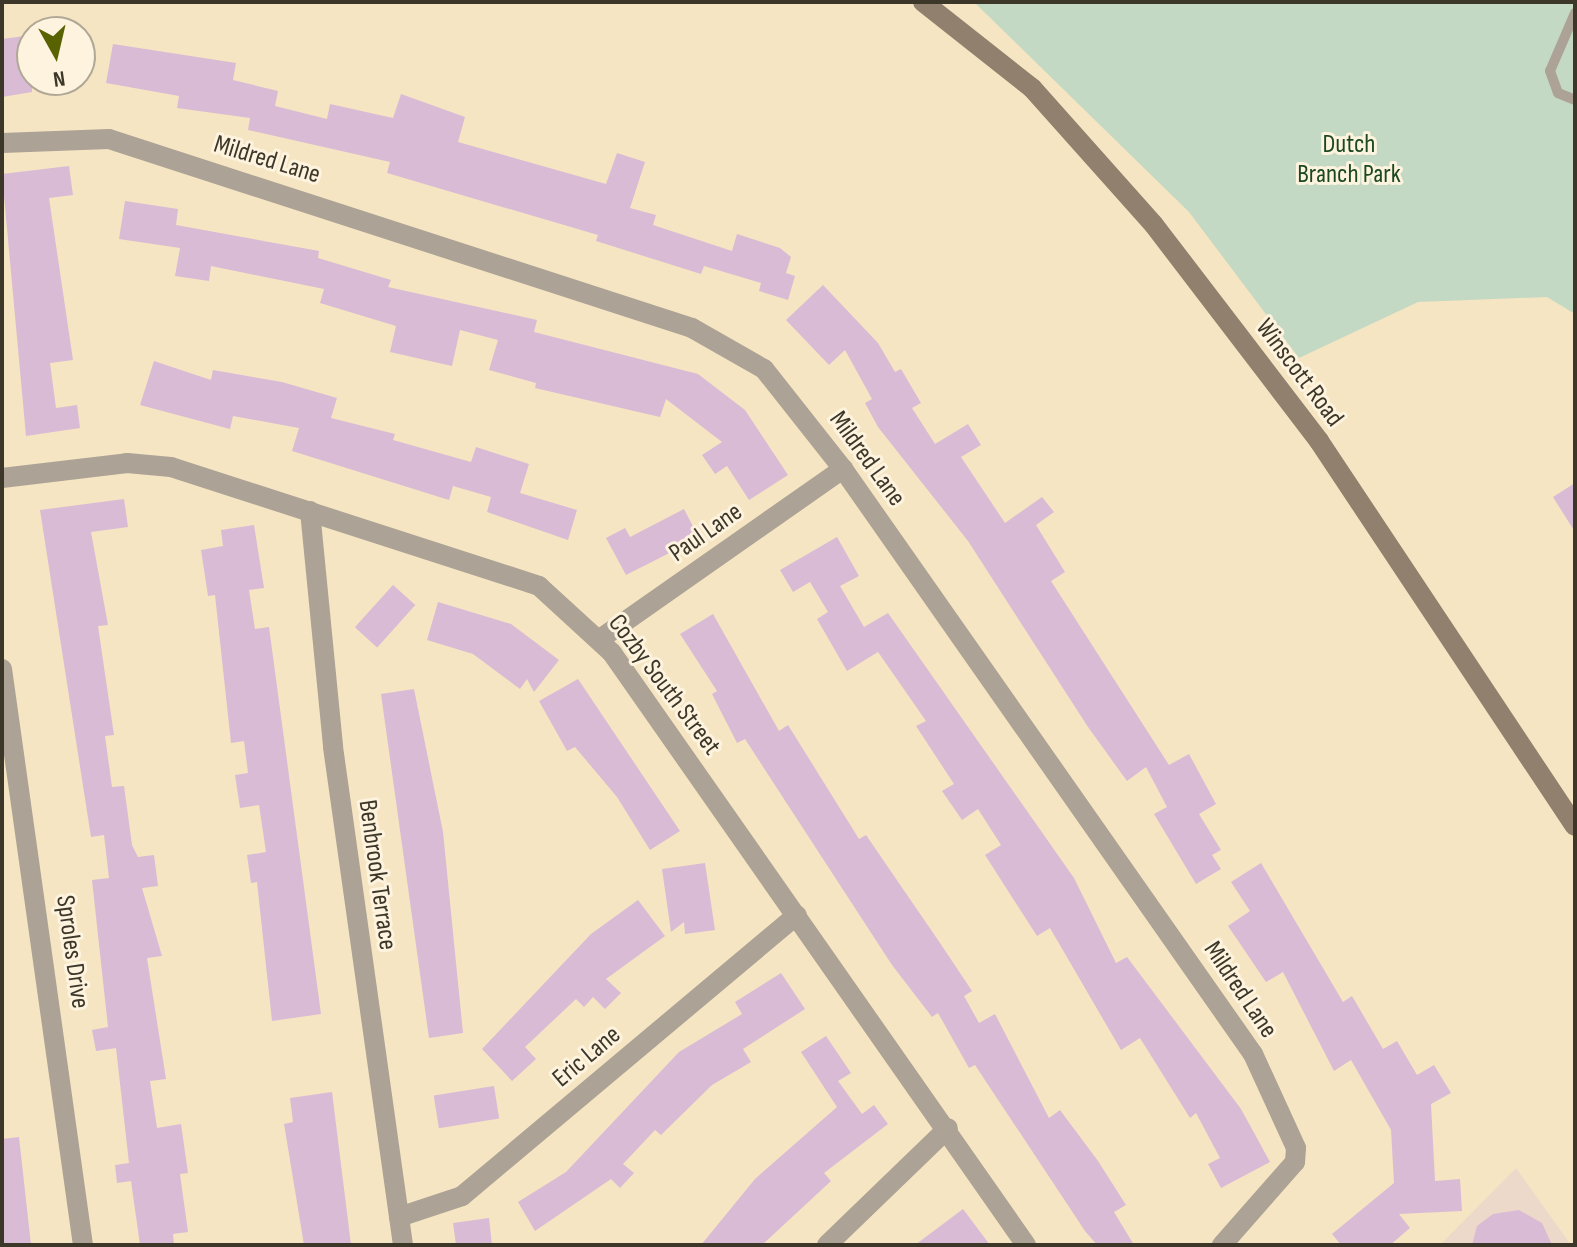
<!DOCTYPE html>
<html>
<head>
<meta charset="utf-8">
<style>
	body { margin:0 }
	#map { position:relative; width:1577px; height:1247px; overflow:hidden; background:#f5e5c2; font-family:"Sofia Sans Condensed",sans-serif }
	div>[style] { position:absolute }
	.industrial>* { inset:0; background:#edd9ca }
	.green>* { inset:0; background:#c3d9c4 }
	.building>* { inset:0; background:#d9bbd6; transform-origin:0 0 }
	.service>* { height:10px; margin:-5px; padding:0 5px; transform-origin:5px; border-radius:5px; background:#aca295 }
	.minor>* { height:20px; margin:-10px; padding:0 10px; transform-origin:10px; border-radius:10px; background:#aca295 }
	.tertiary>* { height:20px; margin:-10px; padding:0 10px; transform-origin:10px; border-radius:10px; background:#aca295 }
	.secondary>* { height:20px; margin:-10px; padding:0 10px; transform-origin:10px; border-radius:10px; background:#90806d }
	span { translate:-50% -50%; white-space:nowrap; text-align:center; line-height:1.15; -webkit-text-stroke:6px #fdf3de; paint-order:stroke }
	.park-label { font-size:26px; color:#1a491f }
	.street-label { font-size:26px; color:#3d3729 }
	.frame { position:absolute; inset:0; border:4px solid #3d3729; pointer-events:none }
	.north { position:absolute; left:16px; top:16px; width:80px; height:80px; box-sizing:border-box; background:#fdf3de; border:2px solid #b0a896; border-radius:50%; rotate:172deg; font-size:22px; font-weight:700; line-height:32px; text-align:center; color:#3d3729 }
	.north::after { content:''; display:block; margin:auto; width:28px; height:36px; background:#586200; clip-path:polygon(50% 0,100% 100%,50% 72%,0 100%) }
</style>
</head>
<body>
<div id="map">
	<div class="industrial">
		<div style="clip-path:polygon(1516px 1168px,1571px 1245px,1440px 1245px)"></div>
	</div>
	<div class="green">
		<div style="clip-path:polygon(974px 2px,1575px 2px,1575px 314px,1547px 297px,1418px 302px,1299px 358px,1189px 212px)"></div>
	</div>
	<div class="building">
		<div style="clip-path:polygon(32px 35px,32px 92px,2px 97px,2px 39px)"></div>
		<div style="clip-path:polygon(113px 44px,236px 63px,233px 80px,278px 91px,275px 106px,327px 119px,330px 104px,393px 118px,401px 94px,465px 117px,458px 142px,606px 184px,617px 153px,645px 162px,630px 208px,656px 215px,653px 225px,732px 251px,737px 234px,780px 248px,791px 257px,786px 273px,795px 276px,788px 300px,759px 291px,761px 283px,704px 266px,701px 274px,596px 241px,598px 235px,387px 173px,390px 162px,248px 130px,250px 118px,177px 108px,179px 96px,106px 83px)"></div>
		<div style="clip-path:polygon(69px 166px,73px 195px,49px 198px,73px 360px,50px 363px,56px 408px,77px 405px,80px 428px,26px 436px,2px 174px)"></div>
		<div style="clip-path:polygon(125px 201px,178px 209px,176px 225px,319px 251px,318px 258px,391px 280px,388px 287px,537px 320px,534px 332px,698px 374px,745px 410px,788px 475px,749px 500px,727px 466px,715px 474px,702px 455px,722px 442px,666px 399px,660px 417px,535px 388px,536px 383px,489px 370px,498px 340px,460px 330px,452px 366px,390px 352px,396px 326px,320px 303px,324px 289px,211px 266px,209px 281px,175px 276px,180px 248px,119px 239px)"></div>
		<div style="clip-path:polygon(823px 285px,878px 343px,895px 372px,901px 369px,921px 403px,912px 408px,935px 444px,968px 424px,981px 445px,961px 457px,1005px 523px,1042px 497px,1054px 512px,1036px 525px,1065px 572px,1051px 581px,1169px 765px,1189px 754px,1216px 804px,1199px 814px,1221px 850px,1212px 855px,1221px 869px,1196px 884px,1154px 814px,1167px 807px,1146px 767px,1127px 781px,1088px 727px,968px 541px,878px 427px,865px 403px,872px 399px,845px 350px,829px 365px,786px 320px)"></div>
		<div style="clip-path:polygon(154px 361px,211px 380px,213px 370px,282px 382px,337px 398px,331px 418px,395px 434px,393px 440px,471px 462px,476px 447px,529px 464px,520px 493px,577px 510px,568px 540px,487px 512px,491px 497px,453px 486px,449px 500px,292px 451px,299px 428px,233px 416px,230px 429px,140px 405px)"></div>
		<div style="clip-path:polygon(1575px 483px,1575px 532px,1553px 497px)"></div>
		<div style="clip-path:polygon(124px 499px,128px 527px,91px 532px,108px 625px,98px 626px,114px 735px,105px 736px,112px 787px,124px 786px,132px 845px,138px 857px,154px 855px,158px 886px,142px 888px,162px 956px,147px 958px,166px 1079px,150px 1081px,157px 1128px,181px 1124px,188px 1173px,180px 1174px,188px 1232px,173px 1234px,174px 1245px,140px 1245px,131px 1181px,117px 1183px,115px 1165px,129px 1163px,116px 1048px,96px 1051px,92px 1030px,108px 1027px,92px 880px,109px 878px,104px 835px,91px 837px,40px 510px)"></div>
		<div style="clip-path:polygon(684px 509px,699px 538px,626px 575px,606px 538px,625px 528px,630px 537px)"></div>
		<div style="clip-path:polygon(254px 525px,264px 588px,249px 590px,255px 629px,269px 627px,321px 1014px,272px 1021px,257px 882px,251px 883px,247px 855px,266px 852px,259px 805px,240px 808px,235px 775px,248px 773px,244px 741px,231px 743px,215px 595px,208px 596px,201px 550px,223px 546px,221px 530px)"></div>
		<div style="clip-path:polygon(837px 537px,859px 576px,840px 586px,864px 627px,888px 613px,1074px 878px,1116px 963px,1127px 957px,1241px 1109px,1270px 1162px,1221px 1188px,1208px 1164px,1220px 1158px,1196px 1113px,1190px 1118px,1140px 1038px,1121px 1050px,1050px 928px,1037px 936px,985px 855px,1001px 845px,978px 809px,962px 820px,942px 791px,954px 784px,916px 726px,926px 721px,878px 652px,847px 671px,817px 619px,828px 612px,810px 582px,793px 592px,780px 570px)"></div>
		<div style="left:393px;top:585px;width:30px;height:57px;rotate:42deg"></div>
		<div style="clip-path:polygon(438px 602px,511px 624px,559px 660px,534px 692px,527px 679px,520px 689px,473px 654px,427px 640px)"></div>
		<div style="clip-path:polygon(713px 614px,779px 731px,788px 725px,859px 839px,866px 835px,940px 943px,972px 991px,964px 996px,979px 1023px,995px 1014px,1049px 1118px,1060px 1110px,1098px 1161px,1126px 1205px,1114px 1212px,1134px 1245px,1097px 1245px,1085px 1231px,975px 1065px,969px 1068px,938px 1013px,932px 1017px,892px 965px,745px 739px,737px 743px,712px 694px,717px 691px,680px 634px)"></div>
		<div style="clip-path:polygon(578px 679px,680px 831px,650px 850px,617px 797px,575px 747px,567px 751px,539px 701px)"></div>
		<div style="clip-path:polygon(414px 689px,443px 832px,463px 1033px,429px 1038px,381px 694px)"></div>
		<div style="clip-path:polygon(705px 863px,715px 930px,685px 934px,684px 922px,671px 932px,662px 869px)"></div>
		<div style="clip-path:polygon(1261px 863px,1343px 1002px,1352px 996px,1383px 1049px,1397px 1041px,1417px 1075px,1434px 1065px,1451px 1093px,1431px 1104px,1435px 1181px,1460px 1179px,1462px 1211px,1399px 1214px,1410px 1228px,1390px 1245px,1341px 1245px,1332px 1234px,1394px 1183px,1391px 1130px,1351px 1060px,1334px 1071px,1283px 972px,1266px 982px,1228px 926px,1250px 911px,1231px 882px)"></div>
		<div style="clip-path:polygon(638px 900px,665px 936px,606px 979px,621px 993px,605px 1009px,593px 997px,584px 1007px,576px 999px,525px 1047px,536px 1059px,512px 1081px,482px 1049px,591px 934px)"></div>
		<div style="clip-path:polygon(781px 973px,805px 1009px,743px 1049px,751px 1062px,712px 1085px,661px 1135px,655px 1130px,623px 1164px,634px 1173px,620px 1188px,611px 1179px,535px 1231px,518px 1202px,566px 1172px,679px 1052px,742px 1014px,735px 1002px)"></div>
		<div style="clip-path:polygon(826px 1036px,851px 1073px,838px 1081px,862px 1114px,874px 1105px,888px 1124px,824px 1173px,831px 1181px,762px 1245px,701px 1245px,755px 1179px,837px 1107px,801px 1052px)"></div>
		<div style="left:494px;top:1086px;width:33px;height:61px;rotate:81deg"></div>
		<div style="clip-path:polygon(332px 1092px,351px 1245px,304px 1245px,284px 1124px,293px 1122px,290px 1098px)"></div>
		<div style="clip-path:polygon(19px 1137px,31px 1245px,2px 1245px,2px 1139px)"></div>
		<div style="clip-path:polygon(963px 1209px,990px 1245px,915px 1245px)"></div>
		<div style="clip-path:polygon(1519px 1210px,1542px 1223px,1552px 1245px,1472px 1245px,1477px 1226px,1493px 1214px)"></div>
		<div style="clip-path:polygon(489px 1218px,492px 1245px,456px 1245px,453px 1223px)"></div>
	</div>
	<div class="service">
		<div style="left:1575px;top:13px;width:63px;rotate:113.3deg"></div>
		<div style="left:1550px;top:71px;width:23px;rotate:70deg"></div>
		<div style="left:1558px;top:93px;width:18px;rotate:22deg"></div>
	</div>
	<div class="minor">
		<div style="left:2px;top:143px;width:107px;rotate:-2.1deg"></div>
		<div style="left:109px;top:139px;width:613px;rotate:17.96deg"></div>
		<div style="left:692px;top:328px;width:83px;rotate:29.7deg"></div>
		<div style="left:764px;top:369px;width:127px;rotate:51.7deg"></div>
		<div style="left:843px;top:469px;width:714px;rotate:54.98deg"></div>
		<div style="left:1253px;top:1054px;width:103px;rotate:65.4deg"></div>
		<div style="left:1296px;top:1148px;width:14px;rotate:94deg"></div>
		<div style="left:1295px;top:1162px;width:111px;rotate:131.3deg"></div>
		<div style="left:2px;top:478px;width:126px;rotate:-6.8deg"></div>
		<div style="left:127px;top:463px;width:44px;rotate:5.2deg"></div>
		<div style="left:171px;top:467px;width:387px;rotate:17.9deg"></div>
		<div style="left:539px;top:586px;width:99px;rotate:42.5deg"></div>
		<div style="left:612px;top:653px;width:722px;rotate:55.03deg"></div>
		<div style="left:310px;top:511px;width:237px;rotate:84.4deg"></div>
		<div style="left:333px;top:747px;width:503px;rotate:82deg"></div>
		<div style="left:600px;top:639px;width:297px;rotate:-35deg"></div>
		<div style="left:399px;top:1217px;width:66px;rotate:-18.4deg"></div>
		<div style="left:462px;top:1196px;width:437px;rotate:-40deg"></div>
		<div style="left:827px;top:1245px;width:168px;rotate:-44deg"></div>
	</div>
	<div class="tertiary">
		<div style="left:2px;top:669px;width:582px;rotate:82deg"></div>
	</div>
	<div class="secondary">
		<div style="left:923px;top:2px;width:139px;rotate:38.3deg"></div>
		<div style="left:1032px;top:88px;width:183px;rotate:48.3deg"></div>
		<div style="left:1154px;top:225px;width:272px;rotate:52.6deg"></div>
		<div style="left:1319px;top:441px;width:462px;rotate:56.4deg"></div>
	</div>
	<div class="park-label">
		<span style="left:1349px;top:160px">Dutch<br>Branch Park</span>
	</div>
	<div class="street-label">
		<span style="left:267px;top:160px;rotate:17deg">Mildred Lane</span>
		<span style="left:1299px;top:373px;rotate:53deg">Winscott Road</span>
		<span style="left:867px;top:459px;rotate:54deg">Mildred Lane</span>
		<span style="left:706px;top:533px;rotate:-35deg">Paul Lane</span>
		<span style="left:664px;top:685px;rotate:53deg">Cozby South Street</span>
		<span style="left:377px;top:875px;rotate:82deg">Benbrook Terrace</span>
		<span style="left:72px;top:952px;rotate:82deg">Sproles Drive</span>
		<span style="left:1240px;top:990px;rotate:56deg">Mildred Lane</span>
		<span style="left:587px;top:1057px;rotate:-40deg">Eric Lane</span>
	</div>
	<div class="frame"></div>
	<div class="north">N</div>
</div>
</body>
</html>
